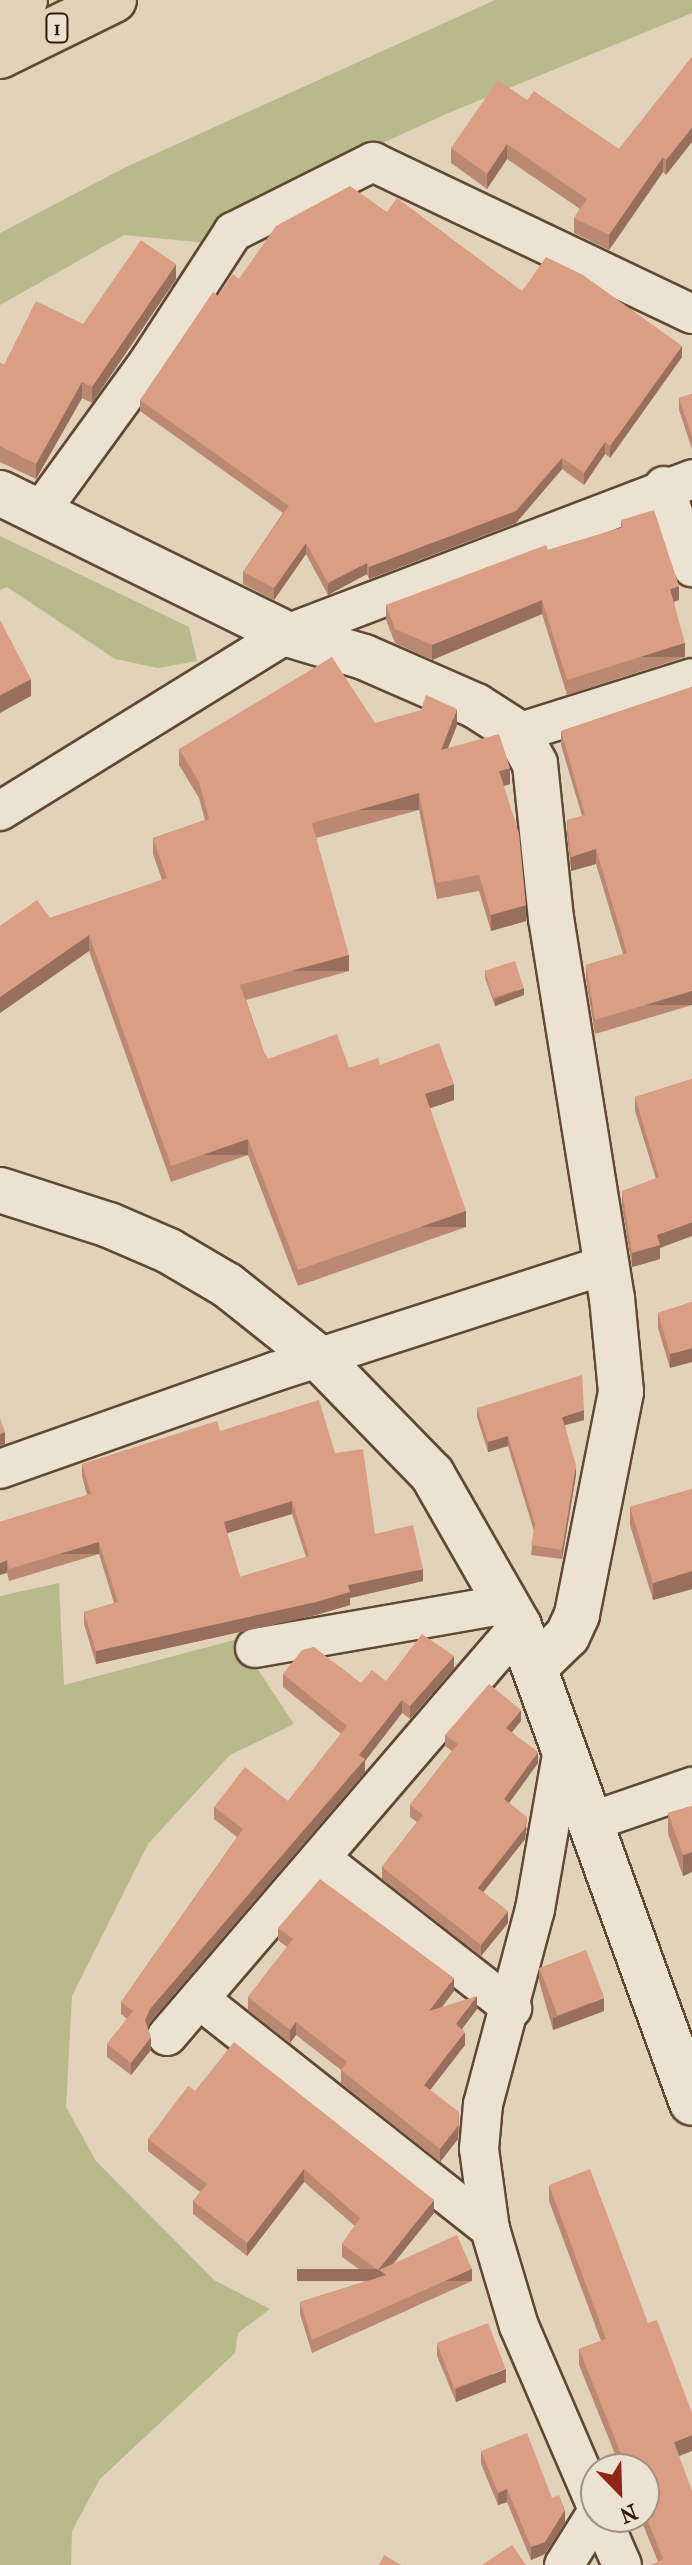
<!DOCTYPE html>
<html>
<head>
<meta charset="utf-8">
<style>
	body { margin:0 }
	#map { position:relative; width:692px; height:2565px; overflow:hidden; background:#e2d2ba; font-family:"IM FELL French Canon",serif }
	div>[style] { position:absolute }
	.green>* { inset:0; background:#b9ba8b }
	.roads { filter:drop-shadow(2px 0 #5f4834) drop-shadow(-2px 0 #5f4834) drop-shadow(0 2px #5f4834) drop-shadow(0 -2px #5f4834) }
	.street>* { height:38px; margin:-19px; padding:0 19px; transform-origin:19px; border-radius:19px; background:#ece2d2 }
	.secondary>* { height:44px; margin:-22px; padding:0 22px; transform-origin:22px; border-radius:22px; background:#ece2d2 }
	.highway>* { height:44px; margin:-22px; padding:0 22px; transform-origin:22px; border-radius:22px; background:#e2d2ba }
	.wall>* { inset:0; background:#bb8871 }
	.shaded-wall>* { inset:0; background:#986f5c; transform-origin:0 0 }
	.building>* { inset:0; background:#d99e83; transform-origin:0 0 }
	span { translate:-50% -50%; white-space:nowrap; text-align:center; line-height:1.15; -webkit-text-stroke:8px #ece2d2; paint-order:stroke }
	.shield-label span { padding:2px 6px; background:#ece2d2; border:2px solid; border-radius:6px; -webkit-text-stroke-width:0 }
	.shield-label { font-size:20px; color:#331a07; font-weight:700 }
	.north { position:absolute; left:580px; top:2453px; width:80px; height:80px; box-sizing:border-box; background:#ece2d2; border:2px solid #a29281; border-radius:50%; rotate:157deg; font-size:22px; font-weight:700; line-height:32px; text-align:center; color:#331a07 }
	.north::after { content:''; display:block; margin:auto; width:28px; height:36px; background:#8f2418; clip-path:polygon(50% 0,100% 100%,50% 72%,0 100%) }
</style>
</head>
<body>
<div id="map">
	<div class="green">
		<div style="clip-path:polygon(495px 0,692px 0,692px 13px,446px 114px,241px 208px,207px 243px,124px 235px,0 305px,0 233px,124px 168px)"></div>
		<div style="clip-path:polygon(0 536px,189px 627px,197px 661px,158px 668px,115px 659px,7px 587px,0 590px)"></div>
		<div style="clip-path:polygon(59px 1583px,64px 1685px,238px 1639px,294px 1724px,230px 1755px,148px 1844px,72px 1996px,66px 2107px,96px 2161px,214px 2280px,270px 2309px,238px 2333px,235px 2353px,100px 2479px,72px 2531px,71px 2565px,0 2565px,0 1596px)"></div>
	</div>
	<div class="roads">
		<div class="street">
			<div style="left:664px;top:486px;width:86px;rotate:70.9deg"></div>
			<div style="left:39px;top:513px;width:189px;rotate:-54deg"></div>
			<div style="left:150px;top:360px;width:153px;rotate:-57deg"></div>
			<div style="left:233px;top:232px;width:157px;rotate:-26.6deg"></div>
			<div style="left:373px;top:162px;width:353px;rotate:25.5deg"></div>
			<div style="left:518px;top:733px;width:182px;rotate:-17.5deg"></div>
			<div style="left:0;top:811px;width:337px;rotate:-31.7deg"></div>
			<div style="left:287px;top:634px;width:434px;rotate:-20.9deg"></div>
			<div style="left:0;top:1469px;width:291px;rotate:-19.5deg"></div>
			<div style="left:274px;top:1372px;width:349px;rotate:-17.9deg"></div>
			<div style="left:255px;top:1648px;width:257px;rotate:-9.9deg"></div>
			<div style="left:564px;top:1743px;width:169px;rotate:99.9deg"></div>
			<div style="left:535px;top:1909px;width:202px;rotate:104.9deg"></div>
			<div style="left:483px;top:2104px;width:45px;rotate:95.1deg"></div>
			<div style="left:479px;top:2149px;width:81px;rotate:82.2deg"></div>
			<div style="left:490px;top:2229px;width:101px;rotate:73.4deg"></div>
			<div style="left:519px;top:2326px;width:195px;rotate:66.7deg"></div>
			<div style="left:593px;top:1821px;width:105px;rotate:-19deg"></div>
			<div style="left:320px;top:1858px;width:244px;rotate:38deg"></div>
			<div style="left:199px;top:1999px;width:371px;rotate:38.3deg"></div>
			<div style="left:167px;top:2036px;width:540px;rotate:-49.35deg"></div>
			<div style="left:601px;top:2517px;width:52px;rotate:66.4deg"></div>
			<div style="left:564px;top:2565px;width:60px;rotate:-57.9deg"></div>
		</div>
		<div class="secondary">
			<div style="left:0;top:493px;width:320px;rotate:26.2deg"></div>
			<div style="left:287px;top:634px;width:80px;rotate:16.6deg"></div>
			<div style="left:364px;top:657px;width:122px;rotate:23.6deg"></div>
			<div style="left:476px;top:706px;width:50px;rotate:32.7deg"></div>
			<div style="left:518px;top:733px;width:35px;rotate:61deg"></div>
			<div style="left:535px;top:764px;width:155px;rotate:84.1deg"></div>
			<div style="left:551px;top:918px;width:385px;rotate:80.9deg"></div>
			<div style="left:612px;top:1298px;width:94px;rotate:84.5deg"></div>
			<div style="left:621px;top:1392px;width:227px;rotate:101.2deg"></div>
			<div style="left:577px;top:1615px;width:23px;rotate:115deg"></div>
			<div style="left:567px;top:1636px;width:43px;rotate:135.9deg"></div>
			<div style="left:0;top:1190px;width:114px;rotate:17.8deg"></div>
			<div style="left:109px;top:1225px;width:65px;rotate:23.4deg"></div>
			<div style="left:169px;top:1251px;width:67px;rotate:30.4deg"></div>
			<div style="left:227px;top:1285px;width:119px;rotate:38.5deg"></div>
			<div style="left:320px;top:1359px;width:161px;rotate:45.8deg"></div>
			<div style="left:432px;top:1474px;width:175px;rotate:60.2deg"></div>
			<div style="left:519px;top:1626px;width:507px;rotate:70.07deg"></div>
		</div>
		<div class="highway">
			<div style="left:0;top:13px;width:28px;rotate:-27deg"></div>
			<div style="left:0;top:56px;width:127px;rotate:-26.2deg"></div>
		</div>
	</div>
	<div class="wall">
		<div style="clip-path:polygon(692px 57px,666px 175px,663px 172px,609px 250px,574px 233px,574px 218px,580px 209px,507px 159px,487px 189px,451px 163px,451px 148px,527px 100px,619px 149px)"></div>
		<div style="clip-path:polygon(387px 212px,522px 291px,682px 357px,610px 458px,605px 454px,584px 485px,562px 469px,516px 523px,369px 579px,367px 574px,328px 595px,306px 554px,274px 600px,243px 584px,243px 572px,283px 513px,140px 411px,140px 400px,218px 296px,239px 279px)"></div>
		<div style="clip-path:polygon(176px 279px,92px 403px,82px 398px,36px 479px,0 462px,0 363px,4px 365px,83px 324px)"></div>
		<div style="clip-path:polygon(692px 394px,692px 449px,679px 410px,679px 398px)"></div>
		<div style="clip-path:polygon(621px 520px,679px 600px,674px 602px,685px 657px,567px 695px,542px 614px,432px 660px,395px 643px,386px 620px,386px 605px,548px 550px,621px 528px)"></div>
		<div style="clip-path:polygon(692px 687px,692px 1005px,595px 1034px,586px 979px,586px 965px,623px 954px,596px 864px,571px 871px,567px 834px,567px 820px,582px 816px,561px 745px,561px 731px)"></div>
		<div style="clip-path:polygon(375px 723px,457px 725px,448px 748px,510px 784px,504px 786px,526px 921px,491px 931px,479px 891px,437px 899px,419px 810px,316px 838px,349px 971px,246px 1000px,264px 1052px,268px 1059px,349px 1068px,380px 1065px,454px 1100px,430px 1108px,466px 1227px,298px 1286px,248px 1155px,171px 1182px,89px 951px,0 1013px,0 926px,50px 918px,162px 880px,153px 854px,153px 838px,205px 820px,199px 798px,179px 765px,179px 749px)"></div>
		<div style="clip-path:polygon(485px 972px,524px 995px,495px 1006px,485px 978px)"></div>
		<div style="clip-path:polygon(692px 1079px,660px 1248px,660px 1259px,632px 1267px,622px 1206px,622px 1191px,656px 1179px,635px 1111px,635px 1097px)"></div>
		<div style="clip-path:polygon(692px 1302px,670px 1368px,658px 1328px,658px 1313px)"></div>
		<div style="clip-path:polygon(477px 1408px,584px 1420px,565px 1425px,576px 1475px,562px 1559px,531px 1555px,534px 1531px,508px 1446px,488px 1452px,477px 1417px)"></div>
		<div style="clip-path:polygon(evenodd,220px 1431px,335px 1453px,375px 1534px,423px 1581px,350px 1598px,350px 1605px,316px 1615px,96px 1664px,84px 1624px,84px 1612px,114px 1603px,99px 1554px,9px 1581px,7px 1573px,0 1522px,87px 1495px,82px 1476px,82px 1464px,220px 1431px,292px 1514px,306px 1557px,240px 1577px,227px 1533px,292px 1514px)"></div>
		<div style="clip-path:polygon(692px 1489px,692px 1589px,653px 1600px,630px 1525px,630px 1507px)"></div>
		<div style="clip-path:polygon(454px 1668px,410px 1719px,402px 1713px,365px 1761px,365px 1772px,150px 2022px,148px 2028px,151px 2050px,131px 2075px,107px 2057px,107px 2044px,127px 2019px,121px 2014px,121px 2002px,237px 1837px,214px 1819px,214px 1807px,288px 1801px,341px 1734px,283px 1687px,283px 1674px,361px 1683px,386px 1681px)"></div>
		<div style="clip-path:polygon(521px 1721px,512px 1732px,538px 1763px,509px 1803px,527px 1828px,525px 1839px,483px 1892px,508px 1923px,481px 1956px,382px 1879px,382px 1867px,417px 1822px,410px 1817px,410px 1805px,452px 1751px,445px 1746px,445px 1735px)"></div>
		<div style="clip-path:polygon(692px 1806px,692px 1872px,683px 1876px,668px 1834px,668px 1813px)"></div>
		<div style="clip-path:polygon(278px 1928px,454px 1991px,442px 2007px,477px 2009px,462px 2029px,465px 2045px,430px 2090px,459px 2125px,458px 2139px,440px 2162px,341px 2083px,341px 2070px,296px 2035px,290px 2043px,248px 2010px,248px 1997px,287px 1947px,278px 1940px)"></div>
		<div style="clip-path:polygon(539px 1968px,604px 2011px,553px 2030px,539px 1981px)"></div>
		<div style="clip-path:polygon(195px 2091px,434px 2213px,393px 2264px,472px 2281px,312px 2353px,300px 2314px,300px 2302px,373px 2279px,342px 2257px,342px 2244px,355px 2226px,304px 2182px,247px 2256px,193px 2214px,193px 2201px,200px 2192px,148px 2151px,148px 2139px)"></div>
		<div style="clip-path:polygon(549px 2185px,679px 2456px,692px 2565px,658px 2562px,640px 2517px,644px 2517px,644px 2469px,621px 2469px,579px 2365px,579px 2349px,601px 2341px,549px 2201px)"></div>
		<div style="clip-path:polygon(437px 2343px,506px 2382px,456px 2402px,437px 2356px)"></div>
		<div style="clip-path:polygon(481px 2451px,552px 2498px,565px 2523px,545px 2554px,531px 2560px,507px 2502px,498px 2505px,481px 2464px)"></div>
	</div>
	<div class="shaded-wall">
		<div style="clip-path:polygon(692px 127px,692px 142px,666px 175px,666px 160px)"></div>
		<div style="clip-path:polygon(507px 144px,507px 159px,487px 189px,487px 174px)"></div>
		<div style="clip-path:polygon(663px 157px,663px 172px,609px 250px,609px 235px)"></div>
		<div style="clip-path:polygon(176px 264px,176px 279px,92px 403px,92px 387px)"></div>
		<div style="clip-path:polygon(682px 346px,682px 357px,610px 458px,610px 446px)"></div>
		<div style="clip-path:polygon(82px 382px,82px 398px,36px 479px,36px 464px)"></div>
		<div style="clip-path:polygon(605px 442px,605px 454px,584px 485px,584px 473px)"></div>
		<div style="clip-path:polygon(562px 458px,562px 469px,516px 523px,369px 579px,369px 567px)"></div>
		<div style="clip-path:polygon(306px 543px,306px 554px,274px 600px,274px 588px)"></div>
		<div style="clip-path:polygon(367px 563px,367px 574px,328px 595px,328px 583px)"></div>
		<div style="clip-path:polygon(679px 586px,679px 600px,670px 603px,670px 589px)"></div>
		<div style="clip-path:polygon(542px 600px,542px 614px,432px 660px,432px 645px)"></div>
		<div style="left:685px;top:643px;width:14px;height:124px;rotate:90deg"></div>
		<div style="clip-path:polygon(31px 679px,31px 696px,0 713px,0 695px)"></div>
		<div style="clip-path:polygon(457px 709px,457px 725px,441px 766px,441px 750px)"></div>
		<div style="clip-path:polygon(510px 768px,510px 784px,499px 787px,499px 771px)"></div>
		<div style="left:419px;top:793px;width:17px;height:111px;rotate:90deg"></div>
		<div style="clip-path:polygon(596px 849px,596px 864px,571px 871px,571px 857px)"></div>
		<div style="clip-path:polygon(526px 905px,526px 921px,491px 931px,491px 915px)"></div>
		<div style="clip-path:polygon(89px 935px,89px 951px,0 1013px,0 997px)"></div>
		<div style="left:349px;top:955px;width:16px;height:113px;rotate:90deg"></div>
		<div style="clip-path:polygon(524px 988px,524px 995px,495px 1006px,495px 999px)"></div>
		<div style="left:692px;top:991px;width:14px;height:101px;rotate:90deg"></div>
		<div style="clip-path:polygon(454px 1084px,454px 1100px,425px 1110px,425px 1094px)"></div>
		<div style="left:248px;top:1139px;width:16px;height:82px;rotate:90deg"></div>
		<div style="left:466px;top:1211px;width:16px;height:178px;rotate:90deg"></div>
		<div style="clip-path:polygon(692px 1222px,692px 1236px,660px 1248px,660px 1259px,632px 1267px,632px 1253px,657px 1235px)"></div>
		<div style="clip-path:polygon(692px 1348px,692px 1362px,670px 1368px,670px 1354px)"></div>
		<div style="clip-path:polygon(584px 1410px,584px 1420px,562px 1426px,562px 1417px)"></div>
		<div style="clip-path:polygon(5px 1432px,5px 1444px,0 1446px,0 1434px)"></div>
		<div style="clip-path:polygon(508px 1436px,508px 1446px,488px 1452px,488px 1442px)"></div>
		<div style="clip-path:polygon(576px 1465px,576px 1475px,562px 1559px,562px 1550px)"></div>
		<div style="clip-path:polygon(292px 1501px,292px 1514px,224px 1534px,224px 1522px)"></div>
		<div style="left:99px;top:1542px;width:12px;height:94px;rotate:90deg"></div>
		<div style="clip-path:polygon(7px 1560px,7px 1573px,0 1575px,0 1563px)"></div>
		<div style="clip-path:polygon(423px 1569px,423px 1581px,350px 1598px,350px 1605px,316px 1615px,96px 1664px,96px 1651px,348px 1585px)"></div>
		<div style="clip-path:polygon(692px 1571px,692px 1589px,653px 1600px,653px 1583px)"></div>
		<div style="clip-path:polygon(454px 1656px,454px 1668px,410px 1719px,410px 1706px)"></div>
		<div style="clip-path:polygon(402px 1700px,402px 1713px,365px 1761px,365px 1772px,150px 2022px,145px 2033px,145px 2020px,150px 2009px,359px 1755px)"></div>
		<div style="clip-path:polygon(521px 1710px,521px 1721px,506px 1739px,506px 1728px)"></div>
		<div style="clip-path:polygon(538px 1752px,538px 1763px,504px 1810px,504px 1799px)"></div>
		<div style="clip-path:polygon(527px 1817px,525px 1839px,478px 1899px,478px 1888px)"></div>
		<div style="clip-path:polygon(692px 1852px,692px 1872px,683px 1876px,683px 1855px)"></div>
		<div style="clip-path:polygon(508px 1911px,508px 1923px,481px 1956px,481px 1945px)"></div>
		<div style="clip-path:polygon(454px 1978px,454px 1991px,429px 2024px,429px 2011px)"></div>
		<div style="clip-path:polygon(477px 1996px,477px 2009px,456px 2037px,456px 2024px)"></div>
		<div style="clip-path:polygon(604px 1998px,604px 2011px,553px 2030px,553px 2018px)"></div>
		<div style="clip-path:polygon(296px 2022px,296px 2035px,290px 2043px,290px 2030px)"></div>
		<div style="clip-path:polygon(465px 2032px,465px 2045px,424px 2098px,424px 2085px)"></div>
		<div style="clip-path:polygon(151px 2037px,151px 2050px,131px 2075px,131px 2063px)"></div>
		<div style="clip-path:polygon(459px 2112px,458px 2139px,440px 2162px,440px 2149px)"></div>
		<div style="clip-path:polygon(304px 2169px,304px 2182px,247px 2256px,247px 2243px)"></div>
		<div style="clip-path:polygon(434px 2200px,434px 2213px,385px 2274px,379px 2270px,379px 2281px,378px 2282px,378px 2270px)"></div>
		<div style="left:472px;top:2269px;width:12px;height:175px;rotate:90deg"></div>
		<div style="clip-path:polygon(506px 2369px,506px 2382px,456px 2402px,456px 2389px)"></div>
		<div style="clip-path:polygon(692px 2435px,692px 2451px,674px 2458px,674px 2442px)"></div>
		<div style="clip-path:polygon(507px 2489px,507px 2502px,498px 2505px,498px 2493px)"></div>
		<div style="clip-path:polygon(565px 2510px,565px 2523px,545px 2554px,531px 2560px,531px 2547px)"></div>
	</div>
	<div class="building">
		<div style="clip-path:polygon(692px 57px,692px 127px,666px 160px,663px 157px,609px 235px,574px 218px,587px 199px,507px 144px,487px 174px,451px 148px,498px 80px,527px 100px,534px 91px,619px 149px)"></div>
		<div style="clip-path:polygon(350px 186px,387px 212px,397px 198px,522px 291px,546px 257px,583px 275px,682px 346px,610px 446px,605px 442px,584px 473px,562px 458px,516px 511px,369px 567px,367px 563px,328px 583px,306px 543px,274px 588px,243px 572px,289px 506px,140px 400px,213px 292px,218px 296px,233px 274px,239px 279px,276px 226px)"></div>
		<div style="clip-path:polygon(141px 240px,176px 264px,92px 387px,82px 382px,36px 464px,0 446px,0 363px,4px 365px,36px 301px,83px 324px)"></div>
		<div style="clip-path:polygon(692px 394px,692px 437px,679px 398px)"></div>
		<div style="clip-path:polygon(654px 510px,679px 586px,670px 589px,685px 643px,567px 680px,542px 600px,432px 645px,395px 629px,386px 605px,546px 545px,548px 550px,623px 527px,621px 520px)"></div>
		<div style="clip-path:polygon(0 620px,31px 679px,0 695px)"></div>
		<div style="clip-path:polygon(332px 657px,375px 723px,421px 710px,426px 695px,457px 709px,441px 750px,499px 734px,510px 768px,499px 771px,519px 833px,526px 905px,491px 915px,479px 875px,437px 883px,419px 793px,312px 823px,349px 955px,240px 985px,264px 1052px,268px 1059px,337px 1034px,349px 1068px,378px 1058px,380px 1065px,439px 1043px,454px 1084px,425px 1094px,466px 1211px,298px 1270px,248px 1139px,171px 1166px,89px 935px,0 997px,0 926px,37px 900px,50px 918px,167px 878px,153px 838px,209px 819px,199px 782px,179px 749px)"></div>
		<div style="clip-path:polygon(692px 687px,692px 991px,595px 1020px,586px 965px,627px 953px,596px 849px,571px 857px,567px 820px,585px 815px,561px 731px)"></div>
		<div style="left:515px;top:961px;width:28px;height:32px;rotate:72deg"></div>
		<div style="clip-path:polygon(692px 1079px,692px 1222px,657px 1235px,660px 1245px,632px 1253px,622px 1191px,659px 1177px,635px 1097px)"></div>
		<div style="clip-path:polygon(692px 1302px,692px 1348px,670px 1354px,658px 1313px)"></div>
		<div style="clip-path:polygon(582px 1375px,584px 1410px,562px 1417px,576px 1465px,562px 1550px,531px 1545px,535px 1524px,508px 1436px,488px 1442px,477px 1408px)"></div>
		<div style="clip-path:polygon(evenodd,319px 1400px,335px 1453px,363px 1449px,375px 1534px,413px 1525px,423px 1569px,348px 1585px,350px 1592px,316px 1602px,96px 1651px,84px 1612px,118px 1602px,99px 1542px,9px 1569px,7px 1560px,0 1563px,0 1522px,91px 1494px,82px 1464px,217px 1421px,220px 1431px,319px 1400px,292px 1501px,309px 1556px,240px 1577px,224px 1522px,292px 1501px)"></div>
		<div style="clip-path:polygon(0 1418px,5px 1432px,0 1434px)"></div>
		<div style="clip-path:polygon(692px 1489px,692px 1571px,653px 1583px,630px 1507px)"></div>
		<div style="clip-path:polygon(422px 1634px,454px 1656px,410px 1706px,402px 1700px,359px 1755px,365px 1759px,150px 2009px,145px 2020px,151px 2037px,131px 2063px,107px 2044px,133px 2011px,121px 2002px,243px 1829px,214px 1807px,245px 1767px,288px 1801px,347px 1726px,283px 1674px,302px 1650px,314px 1647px,361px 1683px,372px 1670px,386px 1681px)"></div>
		<div style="clip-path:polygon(489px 1684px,521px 1710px,506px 1728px,538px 1752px,504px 1799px,527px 1817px,525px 1828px,478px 1888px,508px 1911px,481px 1945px,382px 1867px,423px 1815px,410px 1805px,458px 1744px,445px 1735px)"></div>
		<div style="clip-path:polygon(692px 1806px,692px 1852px,683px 1855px,668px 1813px)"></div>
		<div style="clip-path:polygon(320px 1879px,454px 1978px,429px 2011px,477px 1996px,456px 2024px,465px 2032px,424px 2085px,459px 2112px,458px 2126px,440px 2149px,341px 2070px,347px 2062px,296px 2022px,290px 2030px,248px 1997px,293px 1939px,278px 1928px)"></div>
		<div style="left:586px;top:1950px;width:51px;height:50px;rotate:69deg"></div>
		<div style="clip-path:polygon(234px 2042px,434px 2200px,378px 2270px,342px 2244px,360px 2218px,304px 2169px,247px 2243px,193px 2201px,207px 2184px,148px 2139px,188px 2086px,195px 2091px)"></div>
		<div style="clip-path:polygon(590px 2169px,648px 2323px,657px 2320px,692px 2413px,692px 2435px,674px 2442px,692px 2491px,692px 2565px,651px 2565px,663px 2559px,644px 2511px,644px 2469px,627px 2469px,579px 2349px,606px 2339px,549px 2185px)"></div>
		<div style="clip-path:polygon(457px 2235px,472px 2269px,312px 2340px,300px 2302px,386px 2275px,379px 2270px)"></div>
		<div style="left:488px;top:2323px;width:49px;height:55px;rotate:69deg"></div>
		<div style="clip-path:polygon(527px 2433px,552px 2498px,559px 2495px,565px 2510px,545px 2542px,531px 2547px,507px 2489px,498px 2493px,481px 2451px)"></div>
		<div style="clip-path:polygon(512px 2545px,526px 2565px,482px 2565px)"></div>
		<div style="clip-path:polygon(384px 2555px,401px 2565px,379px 2565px)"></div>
	</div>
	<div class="shield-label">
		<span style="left:57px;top:28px">1</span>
	</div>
	<div class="north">N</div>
</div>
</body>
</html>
